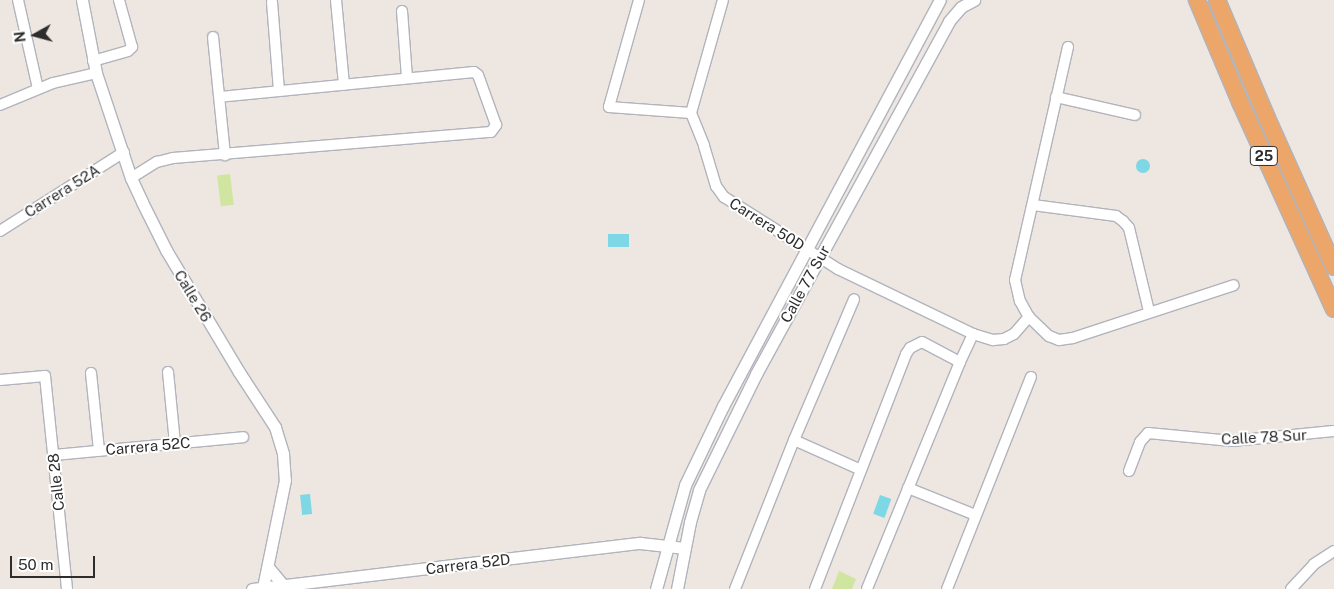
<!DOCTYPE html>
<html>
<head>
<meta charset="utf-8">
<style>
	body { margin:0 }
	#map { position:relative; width:1334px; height:589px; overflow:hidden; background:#ede6e1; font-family:"Public Sans",sans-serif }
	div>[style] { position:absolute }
	.pitch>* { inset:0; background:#d0e59f; transform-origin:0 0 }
	.water>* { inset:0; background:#7ed7e5; transform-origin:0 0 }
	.round { border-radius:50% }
	.roads { filter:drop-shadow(1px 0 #b1b4bc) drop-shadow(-1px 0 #b1b4bc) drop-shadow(0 1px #b1b4bc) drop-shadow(0 -1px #b1b4bc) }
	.minor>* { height:10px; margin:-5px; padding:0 5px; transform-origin:5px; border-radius:5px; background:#fff }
	.tertiary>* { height:11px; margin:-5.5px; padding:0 5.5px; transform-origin:5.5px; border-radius:5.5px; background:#fff }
	.trunk>* { height:16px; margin:-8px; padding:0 8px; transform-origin:8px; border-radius:8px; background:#eca66a }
	span { translate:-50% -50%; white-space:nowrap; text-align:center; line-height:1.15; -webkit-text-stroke:4px #fff; paint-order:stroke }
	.shield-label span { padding:1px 4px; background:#fff; border:1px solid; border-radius:4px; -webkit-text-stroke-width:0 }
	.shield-label { font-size:14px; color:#2d2d2d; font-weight:700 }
	.street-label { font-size:15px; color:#2d2d2d }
	.north { position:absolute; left:10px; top:10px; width:50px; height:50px; -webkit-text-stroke:4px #fff; paint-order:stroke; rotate:263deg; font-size:14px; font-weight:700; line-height:20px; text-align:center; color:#2d2d2d }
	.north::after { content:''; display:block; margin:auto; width:18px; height:22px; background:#2d2d2d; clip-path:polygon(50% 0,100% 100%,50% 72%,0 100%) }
	.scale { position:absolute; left:10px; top:556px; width:85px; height:22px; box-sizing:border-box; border:2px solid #2d2d2d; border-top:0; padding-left:6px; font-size:15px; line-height:18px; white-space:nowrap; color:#2d2d2d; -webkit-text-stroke:4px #fff; paint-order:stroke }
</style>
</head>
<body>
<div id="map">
	<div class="pitch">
		<div style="left:230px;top:174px;width:31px;height:13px;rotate:83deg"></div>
		<div style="clip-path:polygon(839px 571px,856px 579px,852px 589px,832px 589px)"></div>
	</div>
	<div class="water">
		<div class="round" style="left:1136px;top:159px;width:14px;height:14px"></div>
		<div style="left:629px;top:234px;width:13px;height:21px;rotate:90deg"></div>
		<div style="left:310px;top:494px;width:20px;height:10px;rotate:84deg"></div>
		<div style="left:880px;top:495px;width:12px;height:20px;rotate:20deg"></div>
	</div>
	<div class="roads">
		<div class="minor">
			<div style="left:18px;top:0;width:91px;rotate:77.3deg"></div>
			<div style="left:336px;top:0;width:85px;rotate:84.6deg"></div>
			<div style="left:639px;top:0;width:111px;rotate:105.7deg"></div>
			<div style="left:609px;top:107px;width:82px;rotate:4.2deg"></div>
			<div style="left:272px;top:2px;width:89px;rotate:85.5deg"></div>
			<div style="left:402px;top:11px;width:67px;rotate:85.7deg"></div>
			<div style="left:213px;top:37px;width:119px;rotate:84.2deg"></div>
			<div style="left:1068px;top:47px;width:239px;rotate:102.8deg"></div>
			<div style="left:1015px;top:280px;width:22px;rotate:77deg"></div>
			<div style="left:1020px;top:301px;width:18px;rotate:61deg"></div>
			<div style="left:1029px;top:317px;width:28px;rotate:44deg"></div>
			<div style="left:1049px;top:336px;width:11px;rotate:22deg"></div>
			<div style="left:1059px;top:340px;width:14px;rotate:-8deg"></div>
			<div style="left:1073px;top:338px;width:169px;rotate:-18.2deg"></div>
			<div style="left:93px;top:61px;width:36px;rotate:-16deg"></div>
			<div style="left:128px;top:51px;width:6px;rotate:-45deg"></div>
			<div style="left:132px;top:47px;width:49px;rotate:-105.5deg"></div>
			<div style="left:1056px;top:97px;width:81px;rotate:12.8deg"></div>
			<div style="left:0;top:105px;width:57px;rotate:-22.5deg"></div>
			<div style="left:53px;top:83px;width:44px;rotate:-13.1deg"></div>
			<div style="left:691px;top:113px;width:35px;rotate:68deg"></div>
			<div style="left:704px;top:146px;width:42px;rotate:73.3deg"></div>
			<div style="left:716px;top:186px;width:14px;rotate:54deg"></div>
			<div style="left:724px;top:197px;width:135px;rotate:32.3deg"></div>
			<div style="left:838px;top:269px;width:150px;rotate:25.7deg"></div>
			<div style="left:973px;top:334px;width:21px;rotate:17deg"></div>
			<div style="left:993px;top:340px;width:11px;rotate:-5deg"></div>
			<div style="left:1004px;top:339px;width:11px;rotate:-27deg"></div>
			<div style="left:1014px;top:334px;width:23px;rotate:-49deg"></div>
			<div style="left:691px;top:113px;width:117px;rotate:-74.2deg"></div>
			<div style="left:131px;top:178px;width:31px;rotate:-32deg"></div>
			<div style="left:157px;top:162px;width:16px;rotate:-14deg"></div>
			<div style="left:173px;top:158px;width:319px;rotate:-4.7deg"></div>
			<div style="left:491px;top:132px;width:9px;rotate:-54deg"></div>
			<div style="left:496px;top:125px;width:53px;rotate:-109.8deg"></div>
			<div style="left:478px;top:75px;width:5px;rotate:-143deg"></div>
			<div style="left:474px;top:72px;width:255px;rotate:174.4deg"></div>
			<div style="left:1033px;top:205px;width:84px;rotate:7.5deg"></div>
			<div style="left:1116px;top:216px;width:9px;rotate:36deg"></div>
			<div style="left:1123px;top:221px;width:9px;rotate:49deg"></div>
			<div style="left:1129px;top:228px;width:85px;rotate:76.5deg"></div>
			<div style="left:0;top:231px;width:147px;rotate:-32.5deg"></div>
			<div style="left:960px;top:362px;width:31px;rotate:-65deg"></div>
			<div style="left:168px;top:372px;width:72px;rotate:84.4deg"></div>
			<div style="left:91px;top:373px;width:78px;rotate:84.1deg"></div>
			<div style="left:0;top:380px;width:45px;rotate:-5.1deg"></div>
			<div style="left:45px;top:376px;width:214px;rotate:84.1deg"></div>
			<div style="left:794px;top:440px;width:73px;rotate:24.1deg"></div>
			<div style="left:54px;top:455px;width:190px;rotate:-5.4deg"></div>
			<div style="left:1129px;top:471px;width:31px;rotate:-69deg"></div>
			<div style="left:1140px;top:442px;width:12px;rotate:-48deg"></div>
			<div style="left:1148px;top:433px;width:84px;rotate:5.4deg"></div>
			<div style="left:1232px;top:441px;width:102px;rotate:-5.6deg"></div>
			<div style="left:908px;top:488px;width:72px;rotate:21.9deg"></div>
			<div style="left:735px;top:589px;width:160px;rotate:-68.4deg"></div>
			<div style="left:794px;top:440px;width:153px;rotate:-66.9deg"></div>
			<div style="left:815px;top:589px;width:252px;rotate:-68.8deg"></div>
			<div style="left:906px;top:354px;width:7px;rotate:-56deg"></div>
			<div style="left:910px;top:348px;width:13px;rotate:-27deg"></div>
			<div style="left:922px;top:342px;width:43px;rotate:27.8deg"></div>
			<div style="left:960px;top:362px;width:245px;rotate:112.3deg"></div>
			<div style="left:947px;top:589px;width:228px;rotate:-68.4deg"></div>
			<div style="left:1291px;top:589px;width:34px;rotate:-47deg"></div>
			<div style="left:1314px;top:564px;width:24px;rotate:-33deg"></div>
		</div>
		<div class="tertiary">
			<div style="left:82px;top:0;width:74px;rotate:79.1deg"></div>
			<div style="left:96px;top:73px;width:111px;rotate:71.6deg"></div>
			<div style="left:131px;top:178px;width:26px;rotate:65deg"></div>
			<div style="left:142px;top:202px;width:54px;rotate:63.4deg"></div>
			<div style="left:166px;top:250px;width:142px;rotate:59.1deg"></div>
			<div style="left:239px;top:372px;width:66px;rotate:56.8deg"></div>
			<div style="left:275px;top:427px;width:28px;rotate:73deg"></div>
			<div style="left:283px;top:454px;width:26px;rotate:86deg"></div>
			<div style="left:285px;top:480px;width:109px;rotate:101.6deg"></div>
			<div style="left:268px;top:567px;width:26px;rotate:50deg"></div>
			<div style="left:252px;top:589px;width:391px;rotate:-6.8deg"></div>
			<div style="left:640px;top:543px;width:45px;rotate:6.3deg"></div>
			<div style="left:656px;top:589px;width:108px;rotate:-74.4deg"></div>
			<div style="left:685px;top:485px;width:88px;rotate:-64.3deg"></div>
			<div style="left:723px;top:406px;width:460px;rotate:-61.9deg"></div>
			<div style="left:677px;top:589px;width:68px;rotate:-79deg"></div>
			<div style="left:690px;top:522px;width:33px;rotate:-74deg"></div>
			<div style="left:699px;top:490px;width:129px;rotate:-63.8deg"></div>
			<div style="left:756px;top:374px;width:402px;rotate:-61.3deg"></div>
			<div style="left:949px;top:21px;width:18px;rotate:-49deg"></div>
			<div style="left:961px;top:7px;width:15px;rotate:-28deg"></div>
		</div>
		<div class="trunk">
			<div style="left:1197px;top:0;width:111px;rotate:67.1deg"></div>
			<div style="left:1240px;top:102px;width:227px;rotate:65.6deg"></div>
			<div style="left:1217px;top:0;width:128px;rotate:67deg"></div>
			<div style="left:1267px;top:118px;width:163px;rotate:65.8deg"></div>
		</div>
	</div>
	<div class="shield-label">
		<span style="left:1264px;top:156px">25</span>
	</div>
	<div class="street-label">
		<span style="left:62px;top:191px;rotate:-32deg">Carrera 52A</span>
		<span style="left:767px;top:224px;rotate:32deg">Carrera 50D</span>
		<span style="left:805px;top:284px;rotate:-61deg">Calle 77 Sur</span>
		<span style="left:193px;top:296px;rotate:59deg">Calle 26</span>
		<span style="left:1264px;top:437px;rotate:-3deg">Calle 78 Sur</span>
		<span style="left:148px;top:446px;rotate:-5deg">Carrera 52C</span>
		<span style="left:56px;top:482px;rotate:-96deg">Calle 28</span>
		<span style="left:468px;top:564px;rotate:-7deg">Carrera 52D</span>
	</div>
	<div class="north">N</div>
	<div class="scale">50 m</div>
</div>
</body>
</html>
